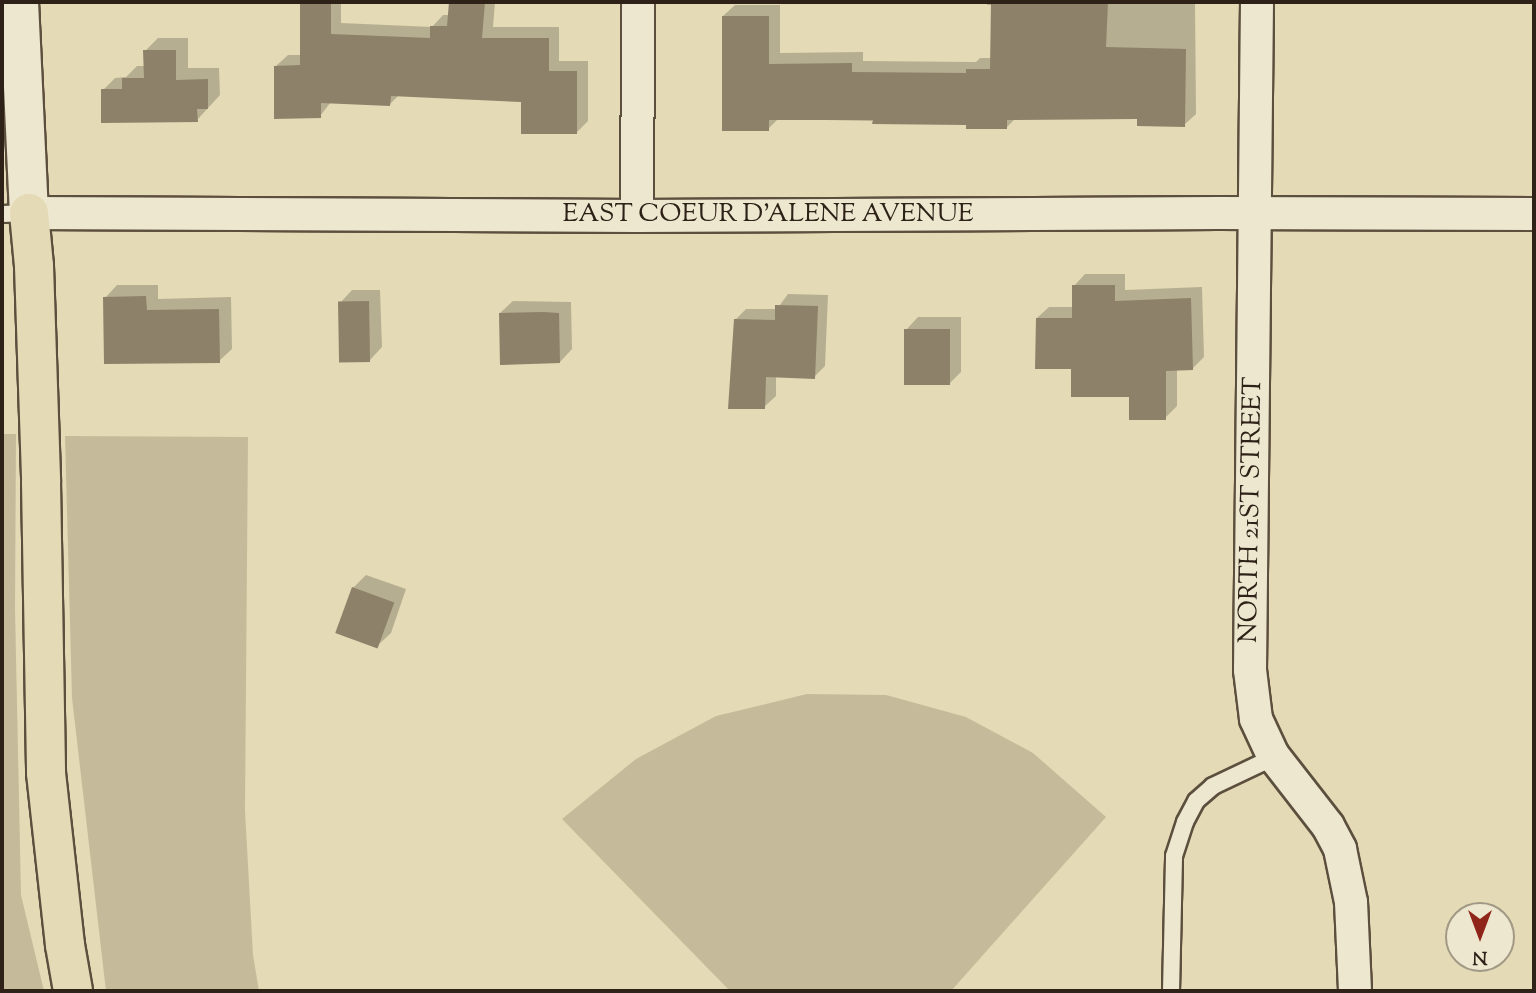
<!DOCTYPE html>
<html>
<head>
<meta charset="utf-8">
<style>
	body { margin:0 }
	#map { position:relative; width:1536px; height:993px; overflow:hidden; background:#e4dab5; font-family:"Sorts Mill Goudy",serif }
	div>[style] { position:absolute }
	.green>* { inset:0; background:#c5bb9a }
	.shadow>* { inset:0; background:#0003 }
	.building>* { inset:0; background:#8d8169; transform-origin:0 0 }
	.roads { filter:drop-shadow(2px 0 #5c4f3e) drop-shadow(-2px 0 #5c4f3e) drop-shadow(0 2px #5c4f3e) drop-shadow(0 -2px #5c4f3e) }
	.lane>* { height:16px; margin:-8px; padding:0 8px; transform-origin:8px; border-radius:8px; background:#ede7cf }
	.street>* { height:32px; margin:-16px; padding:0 16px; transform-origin:16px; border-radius:16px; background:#ede7cf }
	.secondary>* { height:38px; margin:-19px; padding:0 19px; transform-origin:19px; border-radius:19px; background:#ede7cf }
	.highway>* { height:38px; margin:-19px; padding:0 19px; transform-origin:19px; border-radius:19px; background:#e4dab5 }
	span { translate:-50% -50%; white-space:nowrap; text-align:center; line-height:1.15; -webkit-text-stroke:5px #ede7cf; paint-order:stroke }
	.street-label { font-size:26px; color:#2e2117 }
	.frame { position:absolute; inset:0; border:4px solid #2e2117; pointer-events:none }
	.north { position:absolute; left:1445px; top:902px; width:70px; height:70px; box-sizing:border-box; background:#ede7cf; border:2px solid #a19885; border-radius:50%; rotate:180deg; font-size:19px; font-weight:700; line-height:28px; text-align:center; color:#2e2117 }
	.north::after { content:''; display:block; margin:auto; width:24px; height:32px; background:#8f2418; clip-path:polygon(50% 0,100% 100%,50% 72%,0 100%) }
</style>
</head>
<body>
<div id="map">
	<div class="green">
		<div style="clip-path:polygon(2px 434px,16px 434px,15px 608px,21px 895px,44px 991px,2px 991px)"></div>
		<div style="clip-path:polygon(65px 436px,248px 437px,245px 811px,253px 955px,259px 991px,106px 991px,72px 698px)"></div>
		<div style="clip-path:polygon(807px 694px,886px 695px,966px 717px,1033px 753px,1106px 817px,951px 991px,730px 991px,562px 819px,636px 759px,716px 716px)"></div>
	</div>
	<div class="shadow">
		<div style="clip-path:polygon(302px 2px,341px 2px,341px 23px,432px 27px,443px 15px,449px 15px,450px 2px,495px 2px,493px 27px,559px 27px,559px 61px,588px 61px,588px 121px,577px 132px,523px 100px,399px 95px,389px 105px,331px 102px,320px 116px,276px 66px,288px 55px,302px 55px)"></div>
		<div style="clip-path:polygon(987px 2px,1195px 2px,1196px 114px,1184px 125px,1139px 117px,1015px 119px,1006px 128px,968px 123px,778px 119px,768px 129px,723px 16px,735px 5px,780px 5px,780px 53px,863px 52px,863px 61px,976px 62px,980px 58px,992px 58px,992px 5px,987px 5px)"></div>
		<div style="clip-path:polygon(158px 38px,188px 38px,188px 68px,219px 68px,220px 95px,197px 120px,103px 90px,115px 78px,126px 77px,137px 66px,145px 66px,145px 51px)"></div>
		<div style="clip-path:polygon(1085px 274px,1125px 274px,1125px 290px,1202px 287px,1204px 357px,1192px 369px,1177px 369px,1177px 406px,1165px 418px,1131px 395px,1073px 367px,1037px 318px,1049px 307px,1074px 307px,1074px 286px)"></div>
		<div style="clip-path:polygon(117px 285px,158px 285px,158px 299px,231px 297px,232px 349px,219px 361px,105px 298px)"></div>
		<div style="clip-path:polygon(352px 290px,380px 290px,382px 347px,370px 360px,340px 303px)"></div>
		<div style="clip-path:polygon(788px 294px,828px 295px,825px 366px,814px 377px,776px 376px,776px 396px,764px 407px,735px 320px,746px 309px,777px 309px)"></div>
		<div style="clip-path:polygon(513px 301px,571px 302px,572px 349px,560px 362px,500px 313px)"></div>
		<div style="clip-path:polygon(918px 317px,961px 317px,961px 372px,949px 384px,906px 330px)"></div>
		<div style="clip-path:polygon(366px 575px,406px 589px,391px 633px,378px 645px,353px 588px)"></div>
	</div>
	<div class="building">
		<div style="clip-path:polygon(300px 2px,331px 2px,331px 34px,430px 38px,430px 26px,447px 26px,449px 2px,485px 2px,482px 38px,549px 38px,549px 71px,577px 71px,577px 134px,521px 134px,521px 102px,391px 96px,390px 106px,321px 103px,321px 118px,274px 119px,274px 66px,300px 65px)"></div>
		<div style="clip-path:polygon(991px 2px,1108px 2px,1106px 47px,1186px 49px,1185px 127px,1137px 126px,1137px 119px,1007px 120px,1007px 129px,966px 129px,966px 125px,872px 124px,873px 120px,769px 120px,769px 131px,722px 131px,722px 16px,769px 16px,769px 64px,852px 63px,852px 72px,966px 73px,966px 69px,990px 69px)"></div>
		<div style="clip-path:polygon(143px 50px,176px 50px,176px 80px,208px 79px,208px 109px,197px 109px,198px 122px,101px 123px,101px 89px,122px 89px,122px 78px,144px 78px)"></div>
		<div style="clip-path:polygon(1072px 285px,1115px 285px,1115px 301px,1191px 298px,1193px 370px,1166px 371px,1166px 420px,1129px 420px,1129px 397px,1071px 397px,1071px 369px,1035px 369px,1036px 318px,1072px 318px)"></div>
		<div style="clip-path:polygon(146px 296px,147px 310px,219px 309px,220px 363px,104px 364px,103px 297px)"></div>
		<div style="left:369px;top:301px;width:61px;height:31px;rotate:89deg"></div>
		<div style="clip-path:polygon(775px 305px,818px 306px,815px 379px,766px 377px,765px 409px,728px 409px,734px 319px,775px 320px)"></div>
		<div style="clip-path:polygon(543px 312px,559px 313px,560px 363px,500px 365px,499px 313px)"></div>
		<div style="left:904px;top:329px;width:46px;height:56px"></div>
		<div style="left:352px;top:587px;width:45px;height:49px;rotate:20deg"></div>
	</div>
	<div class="roads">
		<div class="lane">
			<div style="left:2px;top:214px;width:27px;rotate:-2deg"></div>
			<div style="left:1171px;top:991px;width:135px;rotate:-88.7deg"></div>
			<div style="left:1174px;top:856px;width:36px;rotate:-72deg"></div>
			<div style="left:1185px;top:822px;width:24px;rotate:-62deg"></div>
			<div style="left:1196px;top:801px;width:23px;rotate:-41deg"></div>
			<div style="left:1213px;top:786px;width:68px;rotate:-25.4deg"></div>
		</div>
		<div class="street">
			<div style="left:1257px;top:2px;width:668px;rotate:90.6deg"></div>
			<div style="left:1250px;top:670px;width:49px;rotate:83deg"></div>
			<div style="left:1256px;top:719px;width:38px;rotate:65deg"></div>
			<div style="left:1272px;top:754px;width:91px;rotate:52.1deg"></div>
			<div style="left:1328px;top:826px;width:26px;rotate:62deg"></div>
			<div style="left:1340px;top:849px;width:54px;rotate:78.3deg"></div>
			<div style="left:1351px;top:902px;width:89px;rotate:87.4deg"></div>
			<div style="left:29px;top:213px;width:608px;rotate:0.28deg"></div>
			<div style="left:637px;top:216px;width:581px;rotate:-0.3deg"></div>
			<div style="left:1218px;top:213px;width:316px;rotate:0.2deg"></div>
			<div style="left:637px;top:216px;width:214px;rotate:-89.7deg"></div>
		</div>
		<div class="secondary">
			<div style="left:19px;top:2px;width:211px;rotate:87.3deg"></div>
		</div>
		<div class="highway">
			<div style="left:29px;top:213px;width:53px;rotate:84.6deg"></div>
			<div style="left:34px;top:266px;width:216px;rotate:88.1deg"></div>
			<div style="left:41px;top:482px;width:291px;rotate:89deg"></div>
			<div style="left:46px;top:773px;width:173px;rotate:83.7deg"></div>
			<div style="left:65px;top:945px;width:47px;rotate:80.1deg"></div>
		</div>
	</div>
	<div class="street-label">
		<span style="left:768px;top:215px">EAST COEUR D'ALENE AVENUE</span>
		<span style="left:1252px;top:510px;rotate:-89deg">NORTH 21ST STREET</span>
	</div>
	<div class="frame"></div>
	<div class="north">N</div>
</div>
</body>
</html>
